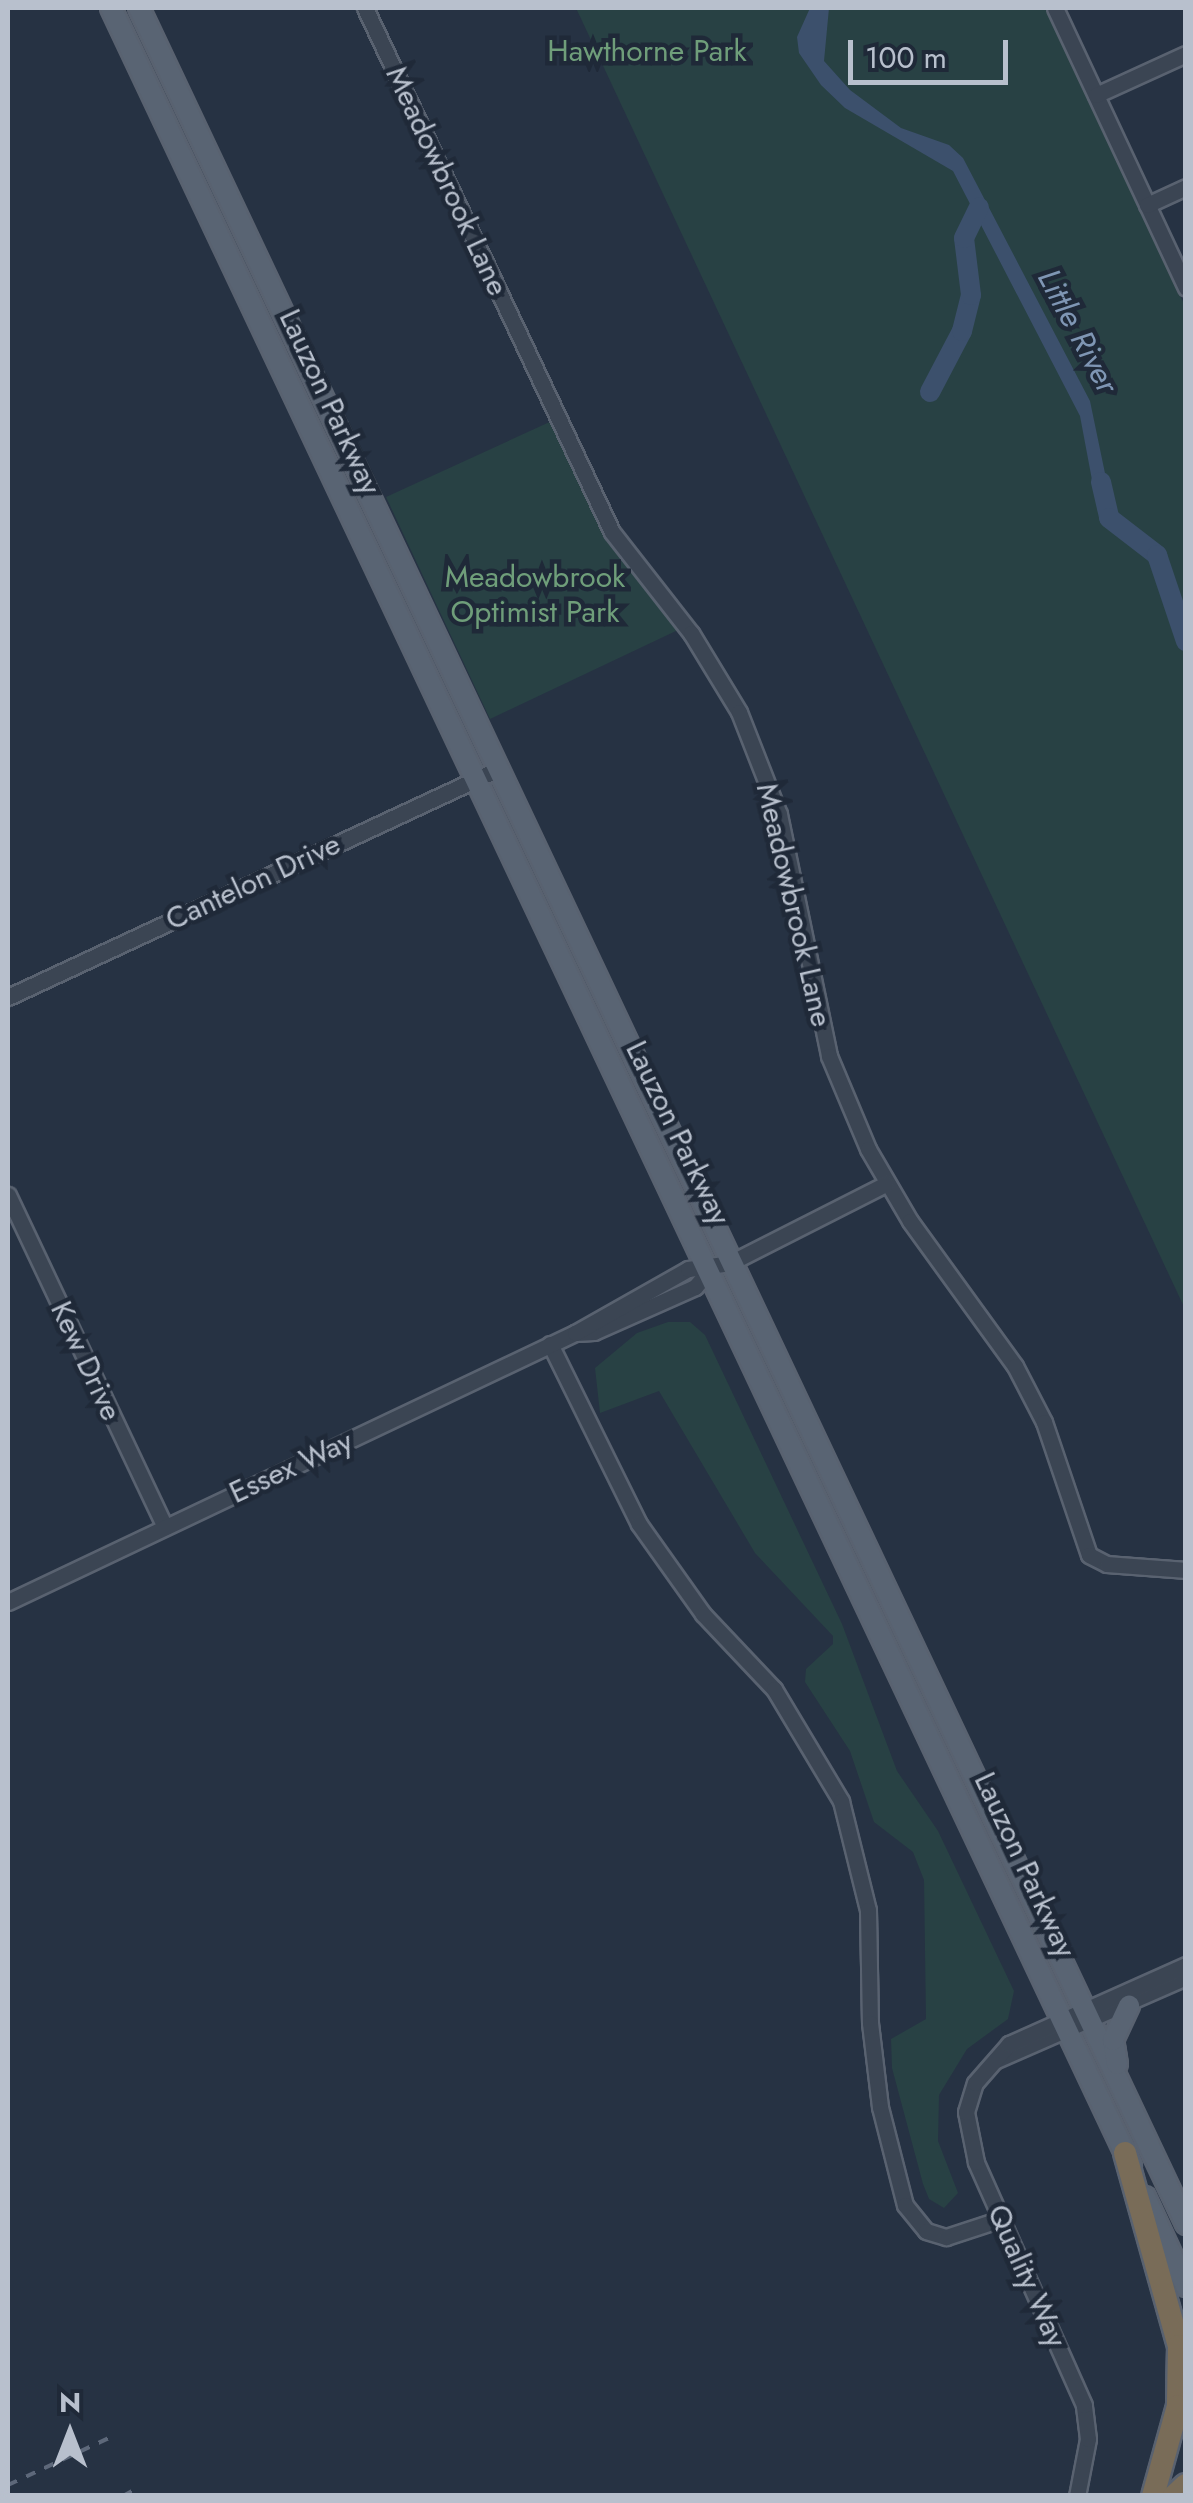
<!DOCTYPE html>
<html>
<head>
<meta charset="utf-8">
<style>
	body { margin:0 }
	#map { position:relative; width:1193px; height:2503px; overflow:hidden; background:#263243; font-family:Jost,sans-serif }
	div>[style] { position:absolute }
	.green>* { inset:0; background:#284144 }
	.water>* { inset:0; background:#3c506c }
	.river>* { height:20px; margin:-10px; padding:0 10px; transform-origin:10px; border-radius:10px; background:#3c506c }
	.roads { filter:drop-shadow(2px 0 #596270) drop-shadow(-2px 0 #596270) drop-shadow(0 2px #596270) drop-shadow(0 -2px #596270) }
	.minor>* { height:15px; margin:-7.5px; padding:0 7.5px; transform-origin:7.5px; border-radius:7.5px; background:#3b4553 }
	.major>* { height:20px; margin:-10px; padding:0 10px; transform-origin:10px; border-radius:10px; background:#596473 }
	.highway>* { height:22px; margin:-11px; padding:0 11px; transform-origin:11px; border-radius:11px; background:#796c58 }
	.rail>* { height:4px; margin-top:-2px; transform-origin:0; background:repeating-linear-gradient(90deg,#5d687a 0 10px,transparent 0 20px) }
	span { translate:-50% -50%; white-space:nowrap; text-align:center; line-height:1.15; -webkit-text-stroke:9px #1f2938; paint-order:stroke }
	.park-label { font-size:30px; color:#6f9e7a }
	.street-label { font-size:30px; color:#b8c0cd }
	.water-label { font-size:32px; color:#7f96b4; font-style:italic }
	.frame { position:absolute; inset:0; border:10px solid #b8c0cd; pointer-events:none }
	.north { position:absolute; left:20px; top:2383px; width:100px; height:100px; -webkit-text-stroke:8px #1f2938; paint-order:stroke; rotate:0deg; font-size:28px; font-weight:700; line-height:40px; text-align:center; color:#b8c0cd }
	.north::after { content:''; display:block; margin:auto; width:35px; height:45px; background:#b8c0cd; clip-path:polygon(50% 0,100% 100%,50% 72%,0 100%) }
	.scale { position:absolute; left:848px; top:40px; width:160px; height:45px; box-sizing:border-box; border:5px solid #b8c0cd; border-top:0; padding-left:12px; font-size:30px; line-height:35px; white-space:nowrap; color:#b8c0cd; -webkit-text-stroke:8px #1f2938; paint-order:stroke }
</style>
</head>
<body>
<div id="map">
	<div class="green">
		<div style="clip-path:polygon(576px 8px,1048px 8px,1185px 306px,1185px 1309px)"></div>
		<div style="clip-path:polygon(554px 420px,608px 534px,678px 630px,490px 719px,386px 497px)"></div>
		<div style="clip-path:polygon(668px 1322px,690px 1322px,705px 1335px,842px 1624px,897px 1771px,938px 1831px,1014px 1991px,1008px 2019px,967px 2049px,939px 2095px,938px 2141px,958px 2193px,944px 2208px,929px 2199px,923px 2184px,892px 2068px,891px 2039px,926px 2019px,924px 1880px,913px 1852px,874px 1822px,850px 1751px,805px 1682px,806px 1669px,833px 1644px,833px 1636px,755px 1553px,659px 1391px,600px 1413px,595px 1368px,637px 1333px)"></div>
	</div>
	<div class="water">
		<div style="clip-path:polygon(810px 8px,829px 8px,824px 61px,850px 90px,901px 128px,949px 145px,963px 158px,1090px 401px,1112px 507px,1098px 512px,1080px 416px,953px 171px,845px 108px,821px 85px,799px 53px,797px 37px)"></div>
	</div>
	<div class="river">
		<div style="left:930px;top:392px;width:69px;rotate:-62.3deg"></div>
		<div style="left:962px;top:331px;width:37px;rotate:-76deg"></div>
		<div style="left:971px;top:295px;width:57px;rotate:-97deg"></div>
		<div style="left:964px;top:238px;width:34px;rotate:-64deg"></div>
		<div style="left:1101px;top:482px;width:37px;rotate:77deg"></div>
		<div style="left:1109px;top:518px;width:61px;rotate:37.6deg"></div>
		<div style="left:1157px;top:555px;width:91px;rotate:71.4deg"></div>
	</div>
	<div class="roads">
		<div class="minor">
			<div style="left:365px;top:8px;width:579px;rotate:64.76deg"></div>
			<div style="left:612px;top:532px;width:128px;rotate:52deg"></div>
			<div style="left:691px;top:633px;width:92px;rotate:58.7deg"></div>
			<div style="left:739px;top:712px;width:110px;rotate:68.6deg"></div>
			<div style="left:779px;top:814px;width:247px;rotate:78.3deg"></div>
			<div style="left:829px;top:1056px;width:101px;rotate:67.2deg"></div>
			<div style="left:868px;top:1149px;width:83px;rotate:59.7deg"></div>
			<div style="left:910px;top:1221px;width:179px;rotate:54.1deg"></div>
			<div style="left:1015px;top:1366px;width:63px;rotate:62.6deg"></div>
			<div style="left:1044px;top:1422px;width:140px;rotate:71.3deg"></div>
			<div style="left:1089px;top:1555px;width:20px;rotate:27deg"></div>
			<div style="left:1107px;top:1564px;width:79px;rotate:4.3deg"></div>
			<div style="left:1055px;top:8px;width:309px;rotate:64.9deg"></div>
			<div style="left:1096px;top:95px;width:99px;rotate:-24.5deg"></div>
			<div style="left:1147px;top:205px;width:43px;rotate:-24.8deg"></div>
			<div style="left:8px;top:997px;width:540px;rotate:-24.95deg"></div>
			<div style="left:8px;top:1195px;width:367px;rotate:64.7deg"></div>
			<div style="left:575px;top:1333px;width:19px;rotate:-3deg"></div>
			<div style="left:594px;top:1332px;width:111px;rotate:-24deg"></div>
			<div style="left:695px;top:1287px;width:23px;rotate:-49deg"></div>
			<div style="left:550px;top:1344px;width:201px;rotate:63.7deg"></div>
			<div style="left:639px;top:1524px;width:110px;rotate:54.6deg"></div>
			<div style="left:703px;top:1614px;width:103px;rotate:46.6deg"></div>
			<div style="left:774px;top:1689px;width:131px;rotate:59.1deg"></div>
			<div style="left:841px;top:1801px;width:112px;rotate:76.1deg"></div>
			<div style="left:868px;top:1910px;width:113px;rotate:89deg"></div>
			<div style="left:870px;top:2023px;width:85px;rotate:83.2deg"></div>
			<div style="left:880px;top:2107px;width:101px;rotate:75.7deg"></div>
			<div style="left:905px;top:2205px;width:33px;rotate:51deg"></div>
			<div style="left:926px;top:2231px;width:21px;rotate:17deg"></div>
			<div style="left:946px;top:2237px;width:58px;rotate:-18.1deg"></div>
			<div style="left:8px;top:1602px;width:628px;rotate:-25.38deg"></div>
			<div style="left:575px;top:1333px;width:130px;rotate:-29.5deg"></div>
			<div style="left:688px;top:1269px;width:42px;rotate:-8.1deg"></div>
			<div style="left:730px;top:1263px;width:175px;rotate:-26.9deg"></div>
			<div style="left:996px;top:2060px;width:207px;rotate:-23.6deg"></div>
			<div style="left:1077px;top:2496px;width:58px;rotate:-79.1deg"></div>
			<div style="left:1088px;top:2439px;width:34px;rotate:-97deg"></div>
			<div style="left:1084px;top:2405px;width:266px;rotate:-114deg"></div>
			<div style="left:976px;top:2162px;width:51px;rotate:-101.3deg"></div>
			<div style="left:966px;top:2112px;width:30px;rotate:-73deg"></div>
			<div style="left:975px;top:2083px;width:52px;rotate:-48.9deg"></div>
			<div style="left:1009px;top:2044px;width:194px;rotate:-24.1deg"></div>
		</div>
		<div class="major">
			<div style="left:111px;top:8px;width:2387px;rotate:64.7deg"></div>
			<div style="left:139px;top:8px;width:2451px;rotate:64.71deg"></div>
			<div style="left:1117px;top:2064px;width:24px;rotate:-99deg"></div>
			<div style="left:1113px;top:2040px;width:38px;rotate:-65deg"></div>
			<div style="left:1145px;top:2197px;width:98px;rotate:65.3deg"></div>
		</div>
		<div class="highway">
			<div style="left:1125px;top:2153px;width:200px;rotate:74.4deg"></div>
			<div style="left:1179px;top:2346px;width:60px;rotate:91deg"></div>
			<div style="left:1178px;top:2406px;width:93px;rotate:105.5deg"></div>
			<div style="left:1174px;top:2496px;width:16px;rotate:-43deg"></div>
		</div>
	</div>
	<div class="rail">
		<div style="left:8px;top:2485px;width:111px;rotate:-25deg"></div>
		<div style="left:123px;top:2496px;width:13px;rotate:-29deg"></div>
	</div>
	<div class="park-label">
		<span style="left:647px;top:51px">Hawthorne Park</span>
		<span style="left:535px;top:594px">Meadowbrook<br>Optimist Park</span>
	</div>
	<div class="street-label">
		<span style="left:447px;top:181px;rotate:65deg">Meadowbrook Lane</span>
		<span style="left:330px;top:402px;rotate:65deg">Lauzon Parkway</span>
		<span style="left:253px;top:882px;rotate:-25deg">Cantelon Drive</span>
		<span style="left:794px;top:905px;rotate:77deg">Meadowbrook Lane</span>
		<span style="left:678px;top:1133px;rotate:64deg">Lauzon Parkway</span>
		<span style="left:86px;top:1361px;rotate:65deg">Kew Drive</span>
		<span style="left:291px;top:1467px;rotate:-25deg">Essex Way</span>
		<span style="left:1025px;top:1865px;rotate:65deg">Lauzon Parkway</span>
		<span style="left:1027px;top:2276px;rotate:66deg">Quality Way</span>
	</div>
	<div class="water-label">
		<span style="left:1078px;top:331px;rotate:62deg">Little River</span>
	</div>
	<div class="frame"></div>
	<div class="north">N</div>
	<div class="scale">100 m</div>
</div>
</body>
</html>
